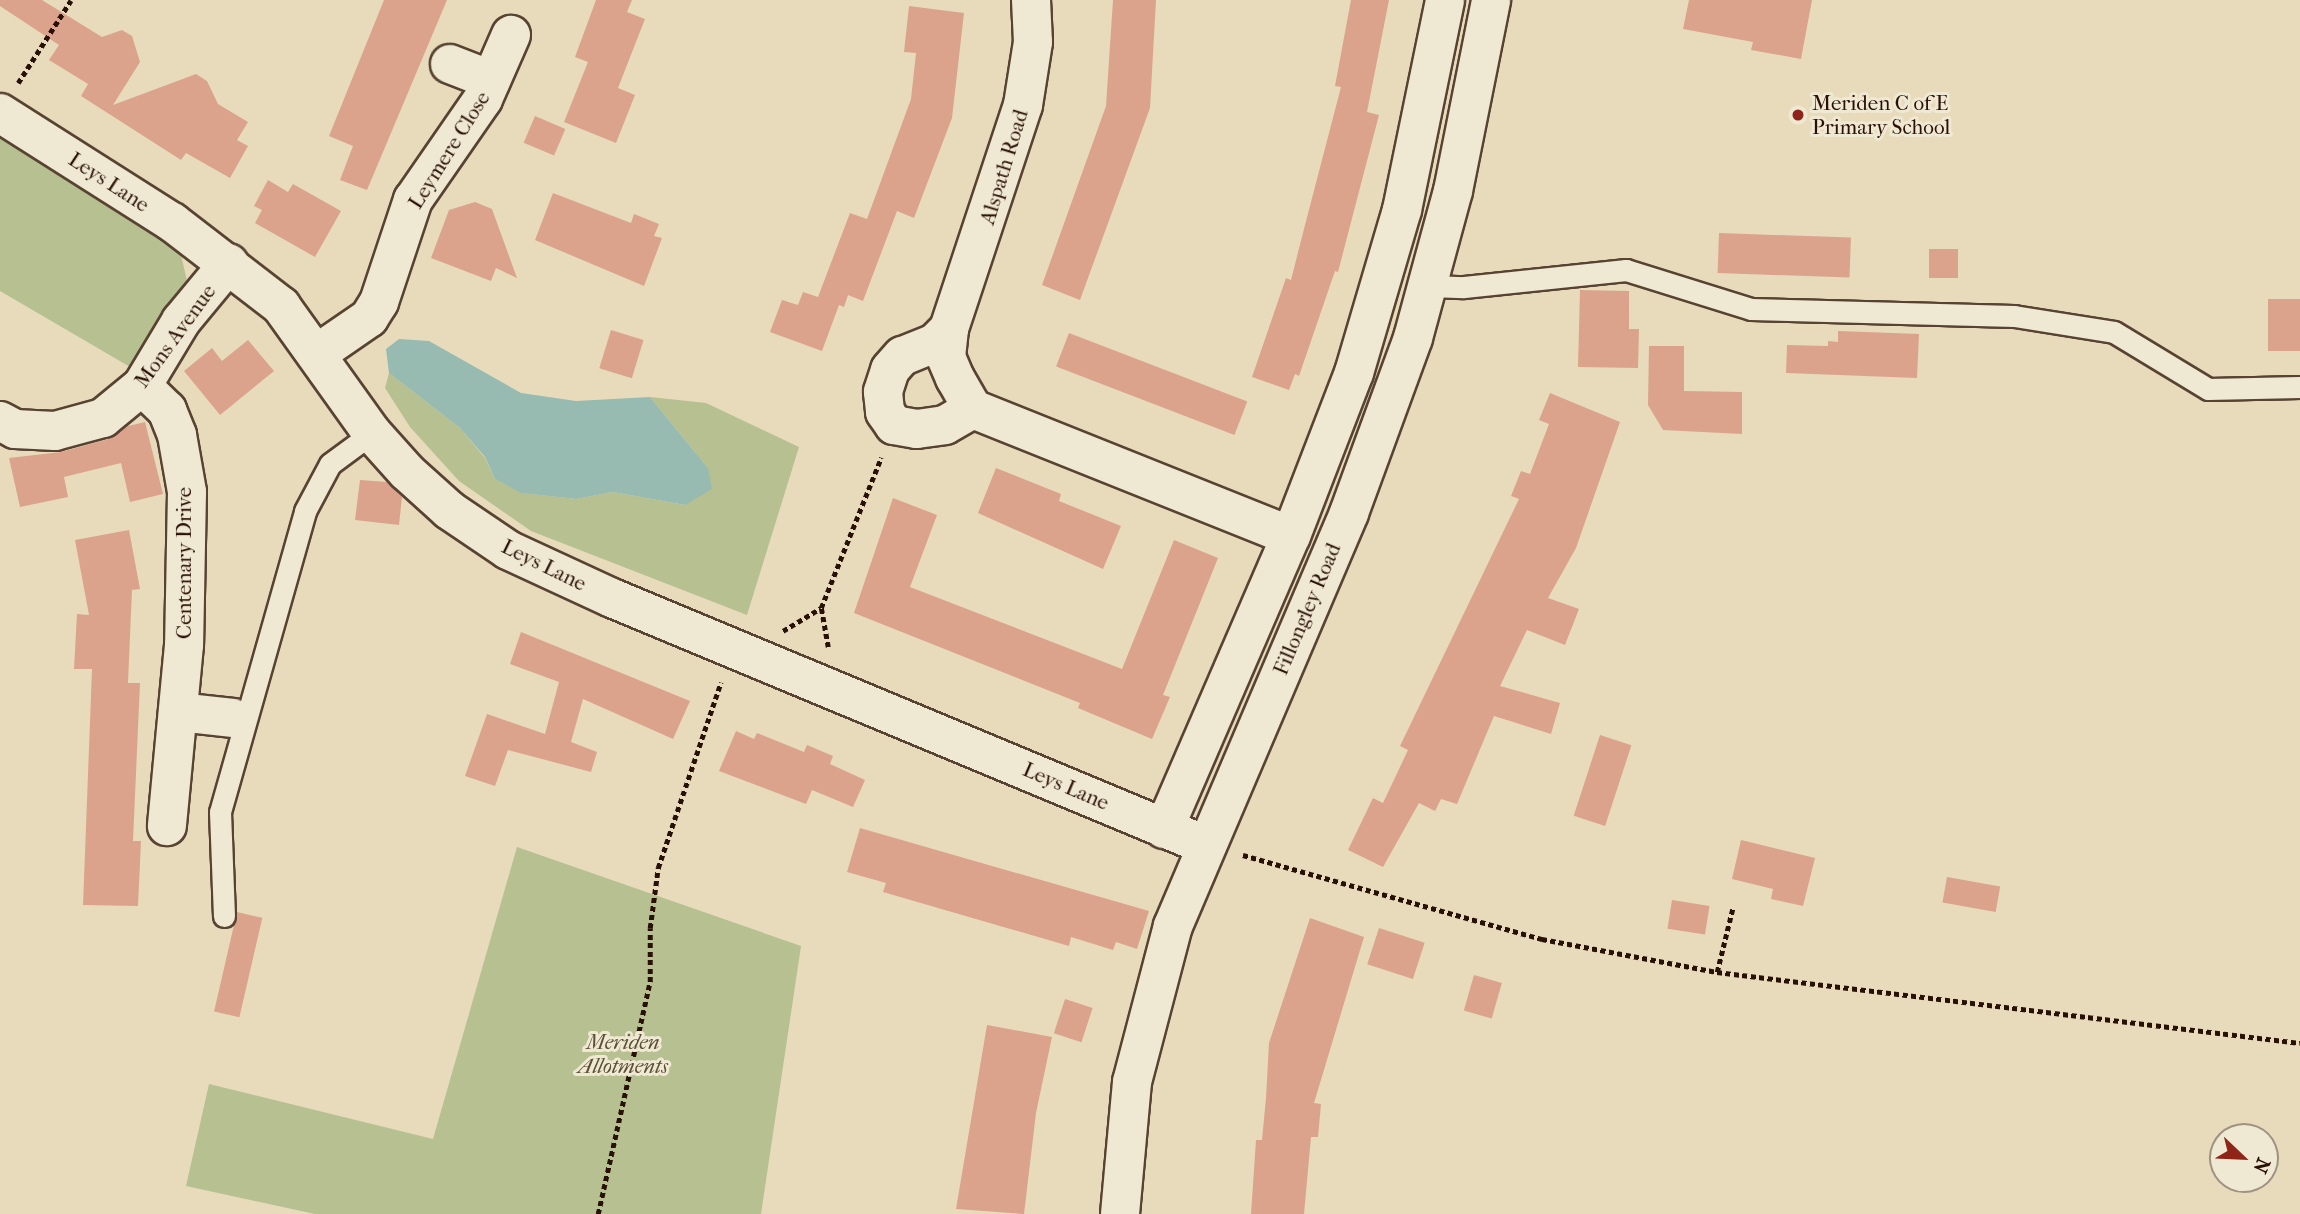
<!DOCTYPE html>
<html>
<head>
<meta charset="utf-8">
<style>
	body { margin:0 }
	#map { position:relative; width:2300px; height:1214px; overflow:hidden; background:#e7dbbb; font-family:"IM FELL French Canon",serif }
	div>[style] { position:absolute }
	.green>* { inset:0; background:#b6c090 }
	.water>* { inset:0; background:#97bbb1 }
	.building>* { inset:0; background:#dba38c; transform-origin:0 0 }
	.path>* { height:4.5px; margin-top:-2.25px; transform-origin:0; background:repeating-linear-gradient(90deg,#291004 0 5px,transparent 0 8.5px) }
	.roads { filter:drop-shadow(2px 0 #584332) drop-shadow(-2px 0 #584332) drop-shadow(0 2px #584332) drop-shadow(0 -2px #584332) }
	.service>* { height:21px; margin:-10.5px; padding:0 10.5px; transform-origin:10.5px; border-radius:10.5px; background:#efe8d3 }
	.minor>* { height:38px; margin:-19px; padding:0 19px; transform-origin:19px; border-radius:19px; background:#efe8d3 }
	.secondary>* { height:38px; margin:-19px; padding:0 19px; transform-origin:19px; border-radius:19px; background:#efe8d3 }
	.dots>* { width:19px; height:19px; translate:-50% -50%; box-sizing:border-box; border:4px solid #efe8d3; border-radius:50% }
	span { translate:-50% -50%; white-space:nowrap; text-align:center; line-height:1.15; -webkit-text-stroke:6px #efe8d3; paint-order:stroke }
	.poi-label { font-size:21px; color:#291004 }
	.left { translate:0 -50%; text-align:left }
	.street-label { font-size:21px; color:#291004 }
	.park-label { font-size:21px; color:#5a4e35; font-style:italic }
	.north { position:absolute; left:2209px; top:1123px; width:70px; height:70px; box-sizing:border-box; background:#efe8d3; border:2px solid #a09280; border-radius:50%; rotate:113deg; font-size:19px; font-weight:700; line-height:28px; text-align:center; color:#291004 }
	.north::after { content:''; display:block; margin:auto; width:24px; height:32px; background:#8f2418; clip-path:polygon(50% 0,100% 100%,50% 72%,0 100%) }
</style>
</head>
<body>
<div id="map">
	<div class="green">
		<div style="clip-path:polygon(0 135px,170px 243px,181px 255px,188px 285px,137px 371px,0 291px)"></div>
		<div style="clip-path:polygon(389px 373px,460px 428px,485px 458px,495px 479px,522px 493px,576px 499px,613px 492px,685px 505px,708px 468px,650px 397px,706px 403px,799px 447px,747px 615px,531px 531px,459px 481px,410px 427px,385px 388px)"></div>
		<div style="clip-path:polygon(517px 847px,801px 946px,761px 1214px,315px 1214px,186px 1186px,209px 1084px,433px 1139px)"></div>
	</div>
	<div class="water">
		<div style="clip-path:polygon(399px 339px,429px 341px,521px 393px,576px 401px,650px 397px,708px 468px,712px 489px,685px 505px,613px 492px,576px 499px,521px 493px,495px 479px,485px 457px,460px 428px,389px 373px,386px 349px)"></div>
	</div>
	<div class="building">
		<div style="clip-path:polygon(0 0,42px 0,102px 37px,122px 30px,132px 36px,140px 62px,113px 105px,196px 74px,207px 81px,218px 104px,248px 122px,237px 140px,248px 146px,230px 178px,186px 153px,181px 160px,81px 96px,88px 84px,49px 60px,59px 45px,0 6px)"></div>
		<div style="clip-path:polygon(384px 0,447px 0,367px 190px,340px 180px,353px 146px,329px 136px)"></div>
		<div style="clip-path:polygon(596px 0,632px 0,627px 12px,645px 19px,618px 88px,635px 95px,616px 143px,564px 122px,588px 62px,575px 57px)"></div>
		<div style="clip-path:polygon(1113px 0,1156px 0,1150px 108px,1080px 300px,1042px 285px,1106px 106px)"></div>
		<div style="clip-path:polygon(1351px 0,1389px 0,1367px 112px,1379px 115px,1338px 272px,1335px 271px,1299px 376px,1295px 374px,1289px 390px,1252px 377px,1286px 278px,1291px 280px,1305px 225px,1341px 87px,1335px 86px)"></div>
		<div style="clip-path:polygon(1689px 0,1812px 0,1801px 59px,1751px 50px,1753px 42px,1683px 29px)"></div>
		<div style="clip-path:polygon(909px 6px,964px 13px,952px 118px,914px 218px,897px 211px,863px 301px,848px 295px,844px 307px,839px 305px,822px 351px,770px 332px,782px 300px,798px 305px,803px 292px,818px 297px,850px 213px,867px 219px,911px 99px,916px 53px,904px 52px)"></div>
		<div style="left:535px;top:116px;width:33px;height:29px;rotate:23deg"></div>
		<div style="clip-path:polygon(268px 180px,288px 192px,293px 184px,341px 211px,315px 257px,255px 223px,262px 210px,254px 206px)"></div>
		<div style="clip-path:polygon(553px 193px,631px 223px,634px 214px,659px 224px,654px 236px,662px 238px,644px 286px,535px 240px)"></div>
		<div style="clip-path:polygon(475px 202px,492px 209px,517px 278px,496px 268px,491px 281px,431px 258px,449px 210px)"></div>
		<div style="left:1719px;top:233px;width:132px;height:40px;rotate:2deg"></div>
		<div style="left:1929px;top:249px;width:29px;height:29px"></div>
		<div style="clip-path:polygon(1580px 290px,1629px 291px,1629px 329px,1639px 329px,1638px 368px,1578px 367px)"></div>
		<div style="left:2268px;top:299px;width:32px;height:52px"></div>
		<div style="left:611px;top:330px;width:34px;height:40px;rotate:17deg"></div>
		<div style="clip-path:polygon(1838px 331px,1919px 334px,1917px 378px,1786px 373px,1787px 345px,1828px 346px,1828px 341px,1838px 342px)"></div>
		<div style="left:1069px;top:333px;width:191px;height:36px;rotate:21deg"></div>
		<div style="clip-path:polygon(248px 340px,274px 371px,220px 415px,184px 371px,212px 348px,222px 361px)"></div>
		<div style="clip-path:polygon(1649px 346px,1684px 346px,1684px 391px,1742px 392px,1742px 434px,1663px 430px,1648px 405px)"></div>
		<div style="clip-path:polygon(1550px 393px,1620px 422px,1576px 548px,1548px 598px,1579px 609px,1565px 645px,1527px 630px,1500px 686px,1560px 703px,1551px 734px,1494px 716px,1457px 804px,1441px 799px,1435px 811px,1419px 803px,1383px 867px,1348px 850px,1373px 798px,1383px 803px,1408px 750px,1400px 746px,1519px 499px,1511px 496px,1521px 471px,1530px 474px,1549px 424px,1539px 420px)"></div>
		<div style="clip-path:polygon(145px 422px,163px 494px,130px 502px,121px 463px,64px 477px,68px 497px,20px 507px,9px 458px,61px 452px,109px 439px,128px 426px)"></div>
		<div style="clip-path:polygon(996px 468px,1061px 494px,1059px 501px,1121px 526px,1103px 569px,978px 513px)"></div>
		<div style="clip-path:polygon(360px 480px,387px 482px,402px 497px,399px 525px,355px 520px)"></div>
		<div style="clip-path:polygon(893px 498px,937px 515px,910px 587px,1122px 669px,1174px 540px,1218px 558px,1163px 695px,1170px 697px,1152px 739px,1078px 708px,1080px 703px,854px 613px)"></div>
		<div style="clip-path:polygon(129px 530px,140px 589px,132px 590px,128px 683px,140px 683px,133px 841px,141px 841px,138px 906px,83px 905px,92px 669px,74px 669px,77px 614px,89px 615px,75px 540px)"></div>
		<div style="clip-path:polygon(521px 632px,690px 701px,673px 739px,583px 699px,571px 742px,597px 752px,591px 772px,508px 750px,495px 786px,465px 776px,487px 714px,545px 734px,559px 682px,510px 664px)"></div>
		<div style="clip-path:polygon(736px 731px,754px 739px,757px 733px,804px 752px,807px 745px,833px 756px,830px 764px,865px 780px,853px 807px,812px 790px,806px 804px,719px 771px)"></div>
		<div style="left:1600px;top:735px;width:33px;height:85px;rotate:18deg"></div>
		<div style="clip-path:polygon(860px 828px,1149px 911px,1137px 949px,1116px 942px,1113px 950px,1071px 937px,1069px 946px,883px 892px,886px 883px,847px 872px)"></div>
		<div style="clip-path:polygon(1741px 840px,1815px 858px,1803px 906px,1771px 899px,1773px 889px,1732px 879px)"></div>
		<div style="left:1947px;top:877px;width:54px;height:26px;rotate:10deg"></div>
		<div style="left:1672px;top:900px;width:38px;height:29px;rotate:9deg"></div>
		<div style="left:237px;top:912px;width:26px;height:102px;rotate:13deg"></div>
		<div style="clip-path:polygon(1310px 918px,1364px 937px,1314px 1103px,1321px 1104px,1318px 1137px,1311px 1137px,1304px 1214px,1251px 1214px,1256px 1140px,1262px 1140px,1266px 1098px,1269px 1043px)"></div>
		<div style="left:1379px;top:928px;width:48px;height:38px;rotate:18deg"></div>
		<div style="left:1474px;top:975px;width:29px;height:37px;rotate:16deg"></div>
		<div style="left:1065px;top:999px;width:29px;height:36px;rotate:18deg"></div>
		<div style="clip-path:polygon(987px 1025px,1052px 1037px,1036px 1113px,1024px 1214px,956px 1209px)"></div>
	</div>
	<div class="path">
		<div style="left:18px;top:83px;width:98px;rotate:-57.4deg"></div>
		<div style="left:783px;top:631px;width:44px;rotate:-31.2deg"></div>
		<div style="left:828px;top:647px;width:40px;rotate:-100deg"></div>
		<div style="left:821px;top:608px;width:162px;rotate:-68.2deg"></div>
		<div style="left:1243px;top:855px;width:311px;rotate:15.7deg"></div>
		<div style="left:1542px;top:939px;width:178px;rotate:10.7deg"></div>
		<div style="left:1717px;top:972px;width:67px;rotate:-76.2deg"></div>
		<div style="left:1717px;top:972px;width:587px;rotate:6.94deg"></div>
		<div style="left:598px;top:1214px;width:238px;rotate:-77.4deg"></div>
		<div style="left:650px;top:982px;width:54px;rotate:-90deg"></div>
		<div style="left:650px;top:928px;width:61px;rotate:-82.4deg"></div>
		<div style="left:658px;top:868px;width:196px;rotate:-71.3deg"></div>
	</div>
	<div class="roads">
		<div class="service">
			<div style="left:1430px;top:286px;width:34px;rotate:2deg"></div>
			<div style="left:1464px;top:287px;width:163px;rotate:-6deg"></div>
			<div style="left:1626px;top:270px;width:131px;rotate:17.3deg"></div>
			<div style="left:1751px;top:309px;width:263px;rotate:1.5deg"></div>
			<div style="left:2014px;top:316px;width:101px;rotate:9.1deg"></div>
			<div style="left:2114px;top:332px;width:110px;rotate:31.2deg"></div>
			<div style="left:2208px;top:389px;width:92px;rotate:-1.2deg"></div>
			<div style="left:224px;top:916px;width:104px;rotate:-92.2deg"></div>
			<div style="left:220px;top:812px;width:313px;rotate:-74.2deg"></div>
			<div style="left:305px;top:511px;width:53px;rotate:-62deg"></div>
			<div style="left:330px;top:464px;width:52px;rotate:-36.4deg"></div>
		</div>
		<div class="minor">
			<div style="left:1031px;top:0;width:42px;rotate:87.3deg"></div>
			<div style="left:1033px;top:42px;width:64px;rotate:99deg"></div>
			<div style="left:1023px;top:105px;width:236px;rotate:108.3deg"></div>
			<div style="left:949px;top:329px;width:28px;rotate:96deg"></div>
			<div style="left:946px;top:357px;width:23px;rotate:67deg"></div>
			<div style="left:955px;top:378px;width:36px;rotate:60deg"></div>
			<div style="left:973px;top:409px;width:342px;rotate:21.8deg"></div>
			<div style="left:450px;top:64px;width:44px;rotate:21.3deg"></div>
			<div style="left:0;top:113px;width:204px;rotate:32.4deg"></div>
			<div style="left:172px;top:222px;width:138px;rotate:37.6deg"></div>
			<div style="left:281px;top:306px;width:156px;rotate:54.4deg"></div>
			<div style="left:372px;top:433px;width:52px;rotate:48.1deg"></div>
			<div style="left:407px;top:472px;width:57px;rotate:42.1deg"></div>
			<div style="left:449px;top:510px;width:71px;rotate:34.1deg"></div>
			<div style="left:508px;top:550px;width:115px;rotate:24.8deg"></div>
			<div style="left:612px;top:598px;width:642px;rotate:22.61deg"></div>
			<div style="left:949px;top:329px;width:20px;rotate:135deg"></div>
			<div style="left:935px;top:343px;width:35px;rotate:158deg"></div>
			<div style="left:902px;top:356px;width:18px;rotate:131deg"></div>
			<div style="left:890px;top:370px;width:23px;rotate:108deg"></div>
			<div style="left:883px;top:392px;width:20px;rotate:84deg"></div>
			<div style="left:885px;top:412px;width:16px;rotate:55deg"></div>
			<div style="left:894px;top:425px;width:23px;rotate:10deg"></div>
			<div style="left:917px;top:429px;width:28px;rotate:-8deg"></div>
			<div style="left:945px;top:425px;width:32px;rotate:-30deg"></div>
			<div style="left:318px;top:353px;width:62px;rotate:-34.5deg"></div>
			<div style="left:369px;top:318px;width:19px;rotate:-58deg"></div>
			<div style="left:379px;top:302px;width:108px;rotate:-71.6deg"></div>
			<div style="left:413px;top:200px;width:123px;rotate:-55.3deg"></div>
			<div style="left:483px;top:99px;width:70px;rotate:-66.4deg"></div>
			<div style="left:142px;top:386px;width:35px;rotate:44deg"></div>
			<div style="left:167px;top:410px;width:27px;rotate:68deg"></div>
			<div style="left:177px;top:435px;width:58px;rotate:80deg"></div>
			<div style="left:187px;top:492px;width:153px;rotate:91.1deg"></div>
			<div style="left:184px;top:645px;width:182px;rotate:95.4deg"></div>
			<div style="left:0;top:421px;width:17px;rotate:28deg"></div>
			<div style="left:15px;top:429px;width:40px;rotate:2.9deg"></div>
			<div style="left:55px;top:431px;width:50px;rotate:-15.2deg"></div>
			<div style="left:103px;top:418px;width:50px;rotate:-39.4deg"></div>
			<div style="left:142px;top:386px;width:76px;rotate:-59deg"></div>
			<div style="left:181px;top:321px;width:75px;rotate:-50.4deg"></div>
			<div style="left:178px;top:712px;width:55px;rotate:6.2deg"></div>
			<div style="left:1164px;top:829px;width:319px;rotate:-66.6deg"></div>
			<div style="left:1291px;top:536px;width:175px;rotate:-68.9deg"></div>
			<div style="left:1354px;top:373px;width:170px;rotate:-73.6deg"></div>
			<div style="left:1402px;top:210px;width:214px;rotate:-78.4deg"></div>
		</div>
		<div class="secondary">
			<div style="left:1120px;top:1214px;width:133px;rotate:-84.8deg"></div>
			<div style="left:1132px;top:1082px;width:161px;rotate:-75.3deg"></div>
			<div style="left:1173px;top:926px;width:449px;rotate:-66.9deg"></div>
			<div style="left:1349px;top:513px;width:186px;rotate:-69.9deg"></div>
			<div style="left:1413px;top:338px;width:152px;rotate:-74.8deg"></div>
			<div style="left:1453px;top:191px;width:195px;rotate:-78.7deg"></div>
		</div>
	</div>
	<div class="dots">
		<div style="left:1798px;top:115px;background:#8f2418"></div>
	</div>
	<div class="poi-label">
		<span class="left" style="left:1812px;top:115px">Meriden C of E<br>Primary School</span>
	</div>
	<div class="street-label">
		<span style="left:449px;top:150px;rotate:-58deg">Leymere Close</span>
		<span style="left:1004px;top:167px;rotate:-73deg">Alspath Road</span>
		<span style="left:109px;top:182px;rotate:33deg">Leys Lane</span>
		<span style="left:175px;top:336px;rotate:-54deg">Mons Avenue</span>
		<span style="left:184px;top:563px;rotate:-90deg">Centenary Drive</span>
		<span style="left:544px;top:565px;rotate:26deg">Leys Lane</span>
		<span style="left:1307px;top:609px;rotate:-67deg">Fillongley Road</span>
		<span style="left:1066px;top:786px;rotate:23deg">Leys Lane</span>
	</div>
	<div class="park-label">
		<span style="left:623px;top:1054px">Meriden<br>Allotments</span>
	</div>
	<div class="north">N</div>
</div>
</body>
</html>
